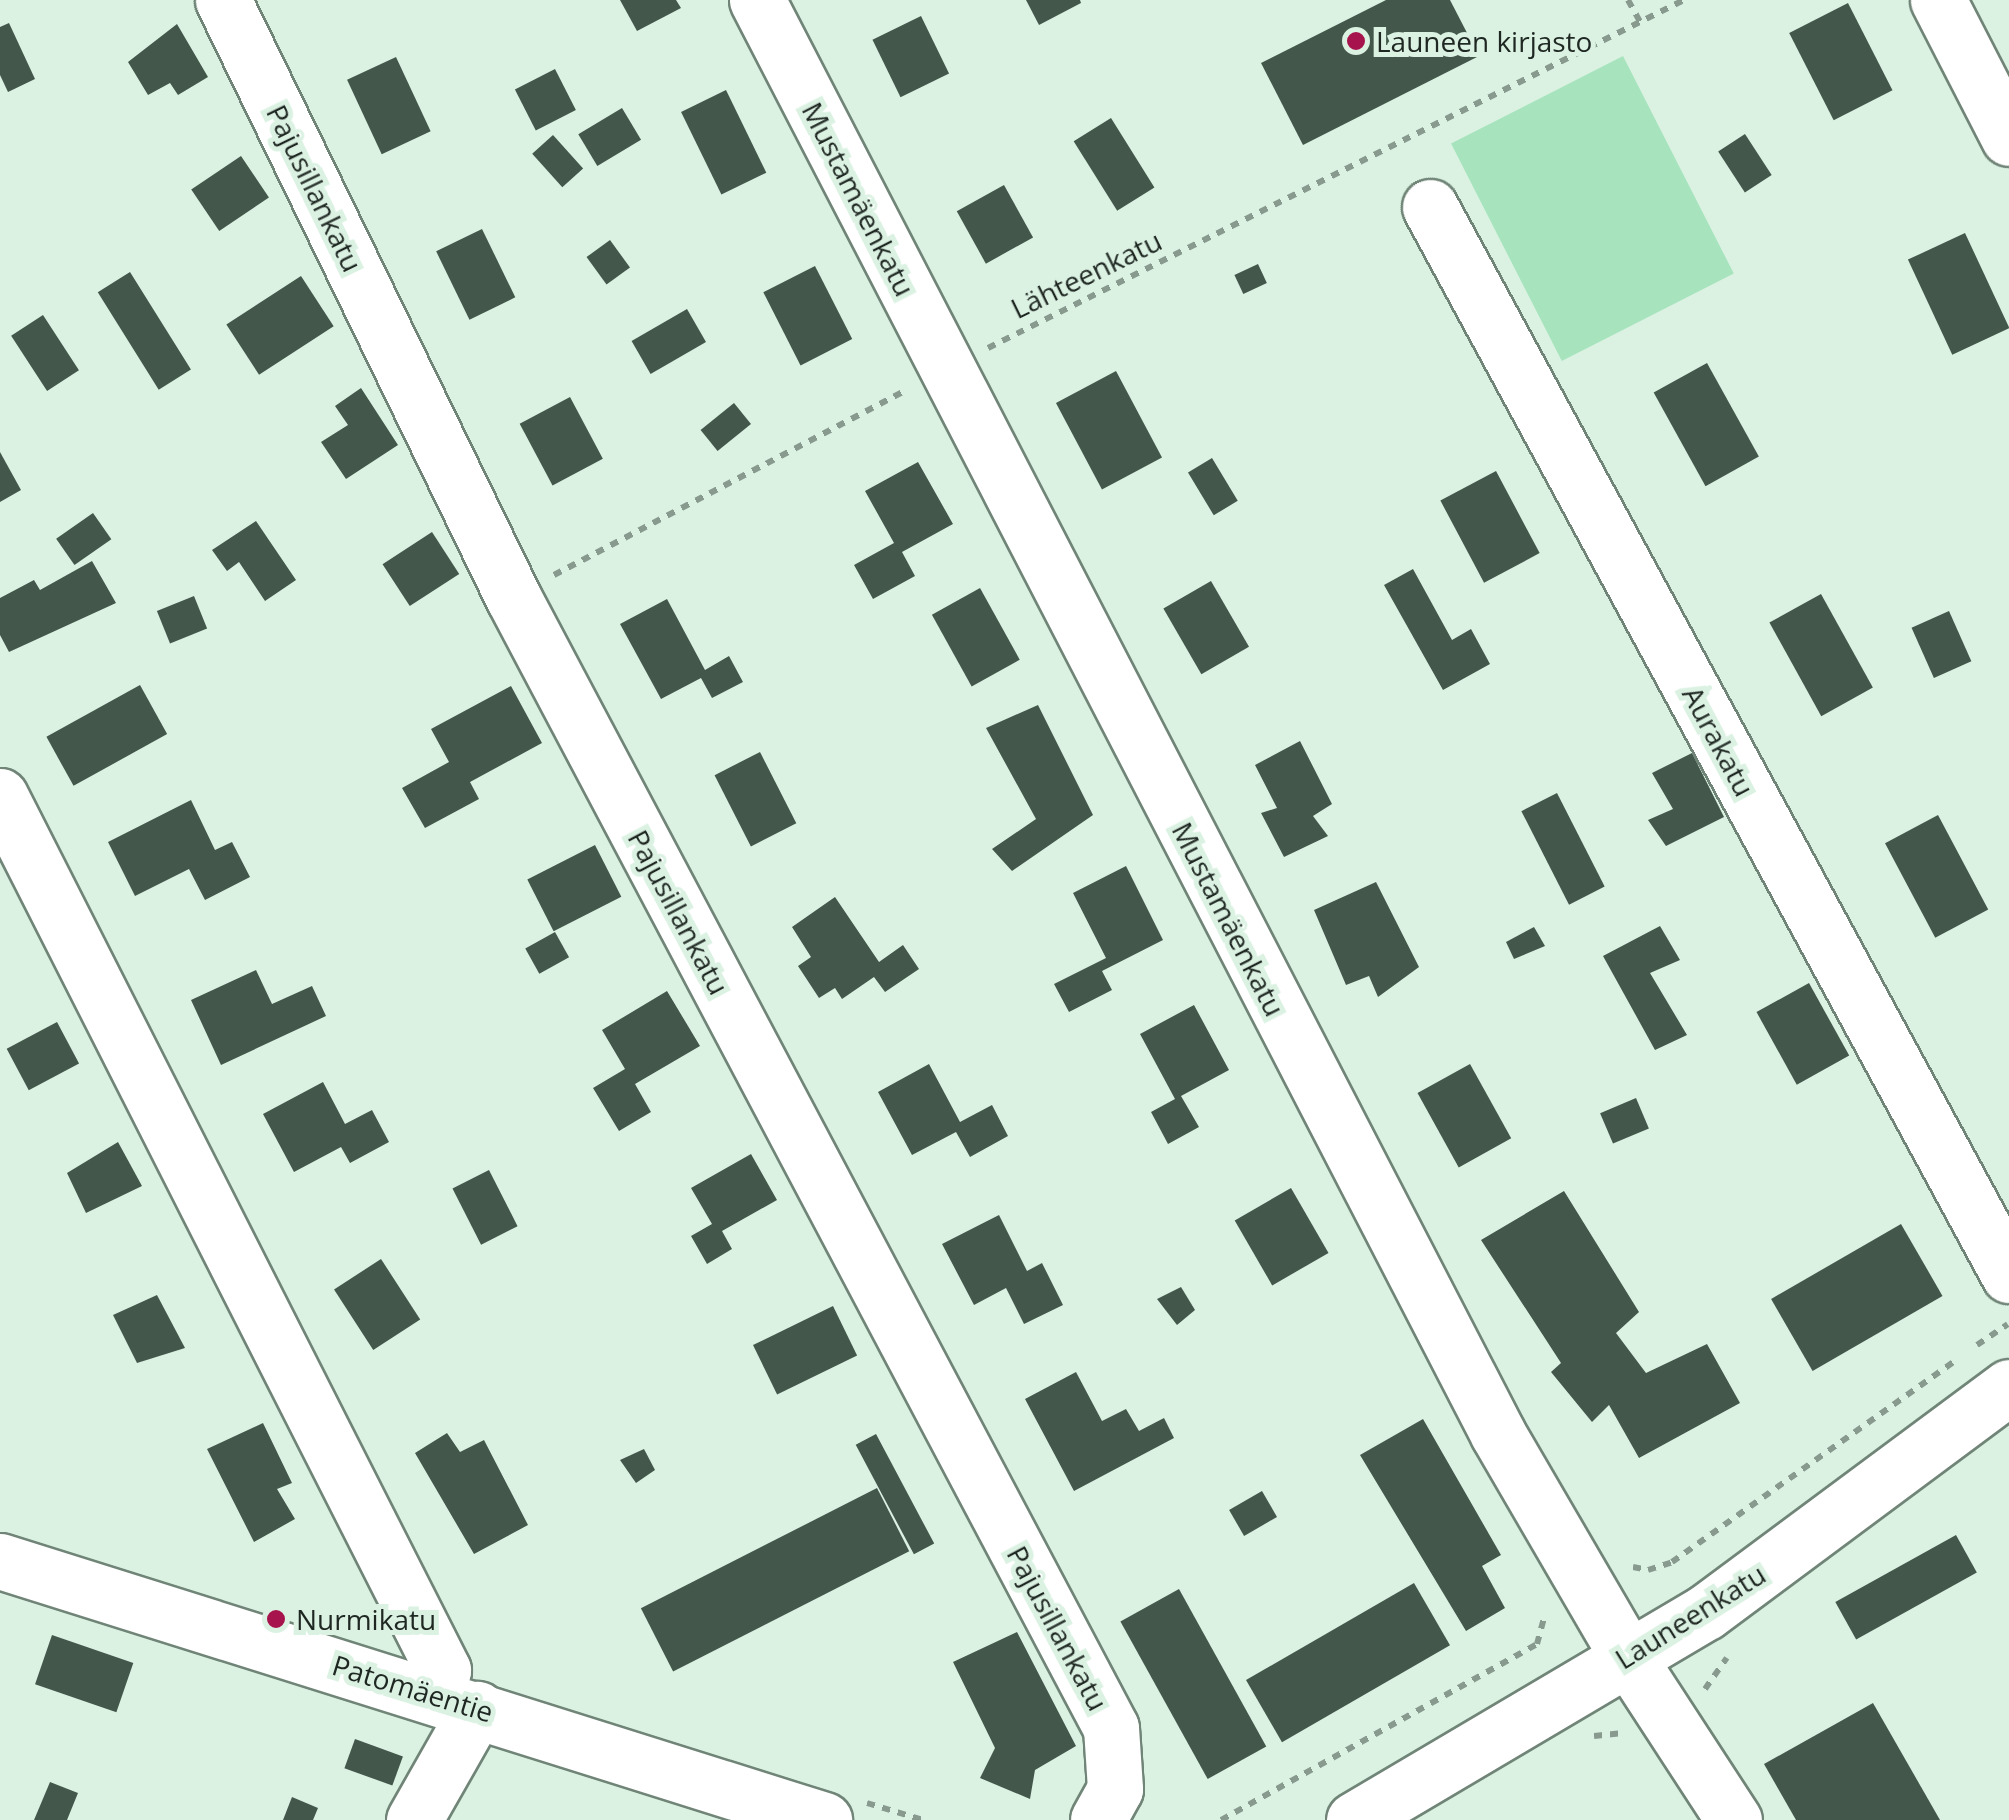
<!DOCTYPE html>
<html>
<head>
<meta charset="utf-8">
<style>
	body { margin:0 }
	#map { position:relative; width:2009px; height:1820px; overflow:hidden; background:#dbf2e3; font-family:"Open Sans",sans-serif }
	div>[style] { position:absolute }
	.green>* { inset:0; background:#a7e4bd; transform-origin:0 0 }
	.building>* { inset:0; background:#44574b; transform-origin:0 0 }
	.path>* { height:6px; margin-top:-3px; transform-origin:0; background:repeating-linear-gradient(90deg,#88998e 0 8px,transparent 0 16px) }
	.roads { filter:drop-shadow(2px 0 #708577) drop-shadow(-2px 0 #708577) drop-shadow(0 2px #708577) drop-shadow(0 -2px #708577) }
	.minor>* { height:55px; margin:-27.5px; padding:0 27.5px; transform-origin:27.5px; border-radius:27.5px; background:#fff }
	.dots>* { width:28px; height:28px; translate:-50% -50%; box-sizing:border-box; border:5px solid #dbf2e3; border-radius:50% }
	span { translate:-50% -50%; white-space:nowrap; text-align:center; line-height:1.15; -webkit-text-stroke:10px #dbf2e3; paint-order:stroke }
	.poi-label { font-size:28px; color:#1f2722 }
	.left { translate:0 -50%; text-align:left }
	.street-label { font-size:28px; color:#1f2722 }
</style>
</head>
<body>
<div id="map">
	<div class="green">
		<div style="left:1623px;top:56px;width:244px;height:193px;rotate:63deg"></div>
	</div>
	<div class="building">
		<div style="clip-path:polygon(620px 0,676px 0,681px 8px,637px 31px)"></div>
		<div style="clip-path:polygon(1026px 0,1080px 0,1081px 3px,1039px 25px)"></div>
		<div style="clip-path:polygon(1386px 0,1450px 0,1479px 56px,1303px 145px,1261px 63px)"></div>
		<div style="left:1848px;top:3px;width:98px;height:66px;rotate:63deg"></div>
		<div style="left:921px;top:16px;width:64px;height:54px;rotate:64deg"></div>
		<div style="clip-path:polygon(9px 23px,35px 79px,8px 92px,0 75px,0 27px)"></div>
		<div style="clip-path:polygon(177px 24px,208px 77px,178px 95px,170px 83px,148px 95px,128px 62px)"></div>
		<div style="left:396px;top:57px;width:82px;height:54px;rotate:65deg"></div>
		<div style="left:555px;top:69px;width:46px;height:45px;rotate:63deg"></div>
		<div style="left:726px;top:90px;width:92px;height:50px;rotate:64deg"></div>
		<div style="left:622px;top:108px;width:37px;height:51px;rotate:59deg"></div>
		<div style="left:1111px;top:118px;width:82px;height:44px;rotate:58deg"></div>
		<div style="left:1745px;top:134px;width:49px;height:32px;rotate:57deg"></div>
		<div style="left:553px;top:135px;width:45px;height:28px;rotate:48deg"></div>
		<div style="left:241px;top:156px;width:50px;height:60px;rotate:56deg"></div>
		<div style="left:1004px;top:185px;width:60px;height:54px;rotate:61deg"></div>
		<div style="left:482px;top:229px;width:76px;height:51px;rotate:64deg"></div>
		<div style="left:1965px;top:233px;width:105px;height:63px;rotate:65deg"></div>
		<div style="left:610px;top:240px;width:34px;height:29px;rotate:54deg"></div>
		<div style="left:1258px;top:264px;width:21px;height:26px;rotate:65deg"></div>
		<div style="left:815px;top:266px;width:82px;height:58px;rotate:63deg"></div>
		<div style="left:130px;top:272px;width:115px;height:38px;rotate:58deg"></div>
		<div style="left:301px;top:276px;width:60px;height:89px;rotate:57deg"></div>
		<div style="left:687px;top:309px;width:38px;height:64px;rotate:60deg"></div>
		<div style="left:43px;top:315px;width:66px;height:38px;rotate:57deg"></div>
		<div style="left:1707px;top:363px;width:107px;height:61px;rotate:61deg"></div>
		<div style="left:1116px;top:371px;width:98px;height:68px;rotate:62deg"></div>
		<div style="clip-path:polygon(361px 388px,398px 445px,346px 479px,321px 442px,348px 425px,335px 406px)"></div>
		<div style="left:570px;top:397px;width:70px;height:57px;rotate:62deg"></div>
		<div style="left:734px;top:403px;width:27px;height:43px;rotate:51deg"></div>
		<div style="clip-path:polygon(0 452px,21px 490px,0 502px)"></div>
		<div style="left:1212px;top:458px;width:50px;height:28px;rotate:59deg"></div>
		<div style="clip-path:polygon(918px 462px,953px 524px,902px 552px,915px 576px,873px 599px,854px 565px,894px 543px,865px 491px)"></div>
		<div style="left:1496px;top:471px;width:93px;height:63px;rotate:62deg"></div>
		<div style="left:93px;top:513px;width:32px;height:45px;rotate:55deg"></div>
		<div style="clip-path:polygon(256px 521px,296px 580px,265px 601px,239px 562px,227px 571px,212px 550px)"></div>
		<div style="left:432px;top:532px;width:50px;height:59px;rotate:57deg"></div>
		<div style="clip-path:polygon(92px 561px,116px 603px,9px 652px,0 635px,0 598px,34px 580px,40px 590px)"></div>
		<div style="clip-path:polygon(1413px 569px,1452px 640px,1471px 629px,1490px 664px,1443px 690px,1384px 585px)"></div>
		<div style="left:1211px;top:581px;width:76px;height:55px;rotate:60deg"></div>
		<div style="left:980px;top:588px;width:82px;height:55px;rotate:61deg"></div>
		<div style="left:1821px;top:594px;width:107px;height:59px;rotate:61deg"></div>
		<div style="left:194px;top:596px;width:35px;height:40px;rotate:68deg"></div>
		<div style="clip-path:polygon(667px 599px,705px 670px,729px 656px,743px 682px,712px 698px,701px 678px,661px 699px,620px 624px)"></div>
		<div style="left:1949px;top:611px;width:55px;height:41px;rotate:66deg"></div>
		<div style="left:140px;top:685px;width:56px;height:107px;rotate:61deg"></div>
		<div style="clip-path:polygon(511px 686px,542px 743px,470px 782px,479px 799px,425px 828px,402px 788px,449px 762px,431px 729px)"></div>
		<div style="clip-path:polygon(1038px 705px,1093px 815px,1012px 871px,992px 849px,1036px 819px,986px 728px)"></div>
		<div style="clip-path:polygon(1300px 741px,1332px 804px,1313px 816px,1328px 836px,1284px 857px,1261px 813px,1277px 808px,1255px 765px)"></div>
		<div style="left:760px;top:752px;width:80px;height:51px;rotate:63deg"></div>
		<div style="clip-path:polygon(1692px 753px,1724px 817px,1666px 846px,1648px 820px,1673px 809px,1652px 773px)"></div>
		<div style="left:1557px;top:793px;width:105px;height:40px;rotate:63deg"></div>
		<div style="clip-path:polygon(191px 800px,215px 850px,232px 842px,250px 877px,205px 900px,189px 869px,135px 896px,108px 842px)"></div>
		<div style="left:1938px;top:815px;width:107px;height:60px;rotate:62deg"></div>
		<div style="left:595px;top:845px;width:58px;height:76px;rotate:63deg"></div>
		<div style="clip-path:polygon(1126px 866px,1163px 940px,1102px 971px,1112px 990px,1069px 1012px,1054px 984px,1106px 958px,1073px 893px)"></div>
		<div style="clip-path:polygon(1376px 882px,1419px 967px,1378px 997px,1369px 976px,1346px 985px,1314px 910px)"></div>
		<div style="clip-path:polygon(835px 897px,879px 962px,903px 945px,919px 969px,885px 992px,874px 977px,842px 999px,835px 988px,819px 998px,798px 966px,811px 957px,792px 927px)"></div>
		<div style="clip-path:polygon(1660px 926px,1680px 960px,1650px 973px,1687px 1035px,1655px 1050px,1603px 956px)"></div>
		<div style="clip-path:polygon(1534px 927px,1545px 946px,1514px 959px,1506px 942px)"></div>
		<div style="left:555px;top:932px;width:29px;height:34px;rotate:61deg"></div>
		<div style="clip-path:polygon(256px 970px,272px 1004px,312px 986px,326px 1016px,221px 1065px,191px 1000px)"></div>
		<div style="left:1809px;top:983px;width:83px;height:60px;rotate:61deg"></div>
		<div style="clip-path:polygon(667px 991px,700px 1046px,635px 1084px,651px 1112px,619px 1131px,593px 1088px,625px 1069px,602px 1030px)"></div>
		<div style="clip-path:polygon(1194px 1005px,1229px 1070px,1181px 1096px,1199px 1127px,1168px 1144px,1151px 1112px,1175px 1099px,1140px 1034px)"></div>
		<div style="left:57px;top:1022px;width:47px;height:57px;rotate:62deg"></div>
		<div style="clip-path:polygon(929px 1064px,960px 1122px,992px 1105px,1008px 1136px,970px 1157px,956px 1132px,912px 1155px,878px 1092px)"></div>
		<div style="left:1470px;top:1064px;width:85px;height:60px;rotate:61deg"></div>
		<div style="clip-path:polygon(323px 1082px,345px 1124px,372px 1110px,389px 1142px,350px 1163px,341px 1147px,294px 1172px,263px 1114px)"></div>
		<div style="left:1636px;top:1098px;width:33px;height:39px;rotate:67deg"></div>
		<div style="clip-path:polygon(118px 1142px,142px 1186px,86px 1213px,67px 1173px)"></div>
		<div style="clip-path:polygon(751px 1154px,777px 1200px,722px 1231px,732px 1249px,707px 1264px,691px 1236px,712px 1224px,691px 1188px)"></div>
		<div style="left:489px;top:1170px;width:63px;height:41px;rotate:63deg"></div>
		<div style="left:1291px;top:1188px;width:75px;height:65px;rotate:60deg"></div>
		<div style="clip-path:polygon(1564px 1191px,1639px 1312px,1616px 1333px,1646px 1373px,1707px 1344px,1740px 1403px,1639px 1458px,1609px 1405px,1592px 1422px,1551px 1372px,1561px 1363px,1481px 1240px)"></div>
		<div style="clip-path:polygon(999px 1215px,1027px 1271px,1042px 1263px,1063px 1305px,1024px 1324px,1006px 1288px,974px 1305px,942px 1244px)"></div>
		<div style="left:1901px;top:1224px;width:83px;height:150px;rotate:60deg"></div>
		<div style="left:381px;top:1259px;width:72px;height:56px;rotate:57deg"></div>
		<div style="clip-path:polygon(1181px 1287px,1195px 1310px,1177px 1325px,1157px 1299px)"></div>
		<div style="clip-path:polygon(157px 1295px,185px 1348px,137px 1363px,113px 1315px)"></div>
		<div style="left:833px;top:1306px;width:55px;height:89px;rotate:64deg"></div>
		<div style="clip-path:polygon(1076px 1372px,1102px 1421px,1126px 1409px,1139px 1431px,1164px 1418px,1174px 1438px,1074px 1491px,1025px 1399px)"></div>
		<div style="clip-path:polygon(1423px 1419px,1501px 1555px,1482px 1566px,1505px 1608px,1466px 1631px,1360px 1455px)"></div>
		<div style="clip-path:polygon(263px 1423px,292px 1483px,277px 1489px,295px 1519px,254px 1542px,207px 1449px)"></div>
		<div style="clip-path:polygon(447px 1433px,460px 1452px,484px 1440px,528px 1525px,474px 1554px,415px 1453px)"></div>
		<div style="left:876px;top:1434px;width:124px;height:23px;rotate:62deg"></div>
		<div style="clip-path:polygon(644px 1449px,655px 1470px,636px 1483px,620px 1460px)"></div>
		<div style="left:877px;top:1488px;width:71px;height:265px;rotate:63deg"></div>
		<div style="left:1262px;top:1491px;width:30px;height:38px;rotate:60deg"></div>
		<div style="left:1956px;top:1535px;width:43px;height:138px;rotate:61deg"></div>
		<div style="left:1414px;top:1583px;width:72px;height:194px;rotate:60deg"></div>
		<div style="left:1179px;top:1589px;width:180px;height:67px;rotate:61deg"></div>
		<div style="clip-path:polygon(1017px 1632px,1076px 1746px,1035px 1770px,1030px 1799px,980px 1778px,995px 1748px,953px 1662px)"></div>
		<div style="left:52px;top:1635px;width:86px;height:52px;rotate:19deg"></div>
		<div style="clip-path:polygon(1873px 1703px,1940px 1820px,1796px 1820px,1764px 1764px)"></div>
		<div style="left:355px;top:1739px;width:51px;height:31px;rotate:20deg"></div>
		<div style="clip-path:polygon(50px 1782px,78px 1793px,67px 1820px,34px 1820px)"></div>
		<div style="clip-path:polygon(292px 1797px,318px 1808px,313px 1820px,283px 1820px)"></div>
	</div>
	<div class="path">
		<div style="left:1628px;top:0;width:25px;rotate:61deg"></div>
		<div style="left:988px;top:348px;width:778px;rotate:-26.57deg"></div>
		<div style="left:554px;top:575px;width:398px;rotate:-27.7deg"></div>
		<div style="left:1977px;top:1345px;width:37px;rotate:-34deg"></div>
		<div style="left:1633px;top:1567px;width:15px;rotate:11deg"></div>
		<div style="left:1648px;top:1570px;width:25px;rotate:-18deg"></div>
		<div style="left:1672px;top:1562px;width:347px;rotate:-35.4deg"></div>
		<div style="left:1705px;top:1689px;width:38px;rotate:-55deg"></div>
		<div style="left:1594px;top:1736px;width:27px;rotate:-6deg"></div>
		<div style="left:867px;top:1803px;width:59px;rotate:16.9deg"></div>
		<div style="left:1221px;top:1820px;width:362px;rotate:-29.1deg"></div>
		<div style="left:1537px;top:1644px;width:30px;rotate:-75deg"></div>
	</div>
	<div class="roads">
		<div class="minor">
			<div style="left:223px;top:0;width:664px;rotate:64.09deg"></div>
			<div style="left:513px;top:597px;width:1279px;rotate:62.13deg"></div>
			<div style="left:1111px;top:1728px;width:61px;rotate:86.2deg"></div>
			<div style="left:1115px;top:1789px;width:35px;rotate:119deg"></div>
			<div style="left:757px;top:0;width:1614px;rotate:62.67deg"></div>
			<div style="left:1498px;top:1434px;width:257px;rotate:59.8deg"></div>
			<div style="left:1627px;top:1656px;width:196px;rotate:56.9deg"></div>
			<div style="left:1938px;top:0;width:155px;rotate:62.8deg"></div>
			<div style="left:1430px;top:207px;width:1215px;rotate:61.54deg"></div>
			<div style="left:0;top:796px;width:980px;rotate:63.12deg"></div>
			<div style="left:443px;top:1670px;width:28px;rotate:113deg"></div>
			<div style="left:0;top:1561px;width:864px;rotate:17.45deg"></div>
			<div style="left:414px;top:1820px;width:128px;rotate:-60.4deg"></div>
			<div style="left:1354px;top:1820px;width:409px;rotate:-30.6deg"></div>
			<div style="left:1706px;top:1612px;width:377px;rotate:-36.6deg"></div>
		</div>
	</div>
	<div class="dots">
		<div style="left:1356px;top:41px;background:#a7134c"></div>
		<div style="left:276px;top:1619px;background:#a7134c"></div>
	</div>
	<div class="poi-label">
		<span class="left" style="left:1376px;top:41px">Launeen kirjasto</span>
		<span class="left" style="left:296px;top:1619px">Nurmikatu</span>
	</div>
	<div class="street-label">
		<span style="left:315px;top:188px;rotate:64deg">Pajusillankatu</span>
		<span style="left:859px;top:199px;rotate:63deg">Mustamäenkatu</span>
		<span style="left:1086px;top:274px;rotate:-26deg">Lähteenkatu</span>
		<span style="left:1719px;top:741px;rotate:62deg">Aurakatu</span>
		<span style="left:679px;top:912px;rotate:62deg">Pajusillankatu</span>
		<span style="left:1229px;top:919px;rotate:63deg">Mustamäenkatu</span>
		<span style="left:1690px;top:1616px;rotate:-32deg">Launeenkatu</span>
		<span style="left:1058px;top:1628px;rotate:62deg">Pajusillankatu</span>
		<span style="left:413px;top:1688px;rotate:17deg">Patomäentie</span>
	</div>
</div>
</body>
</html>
